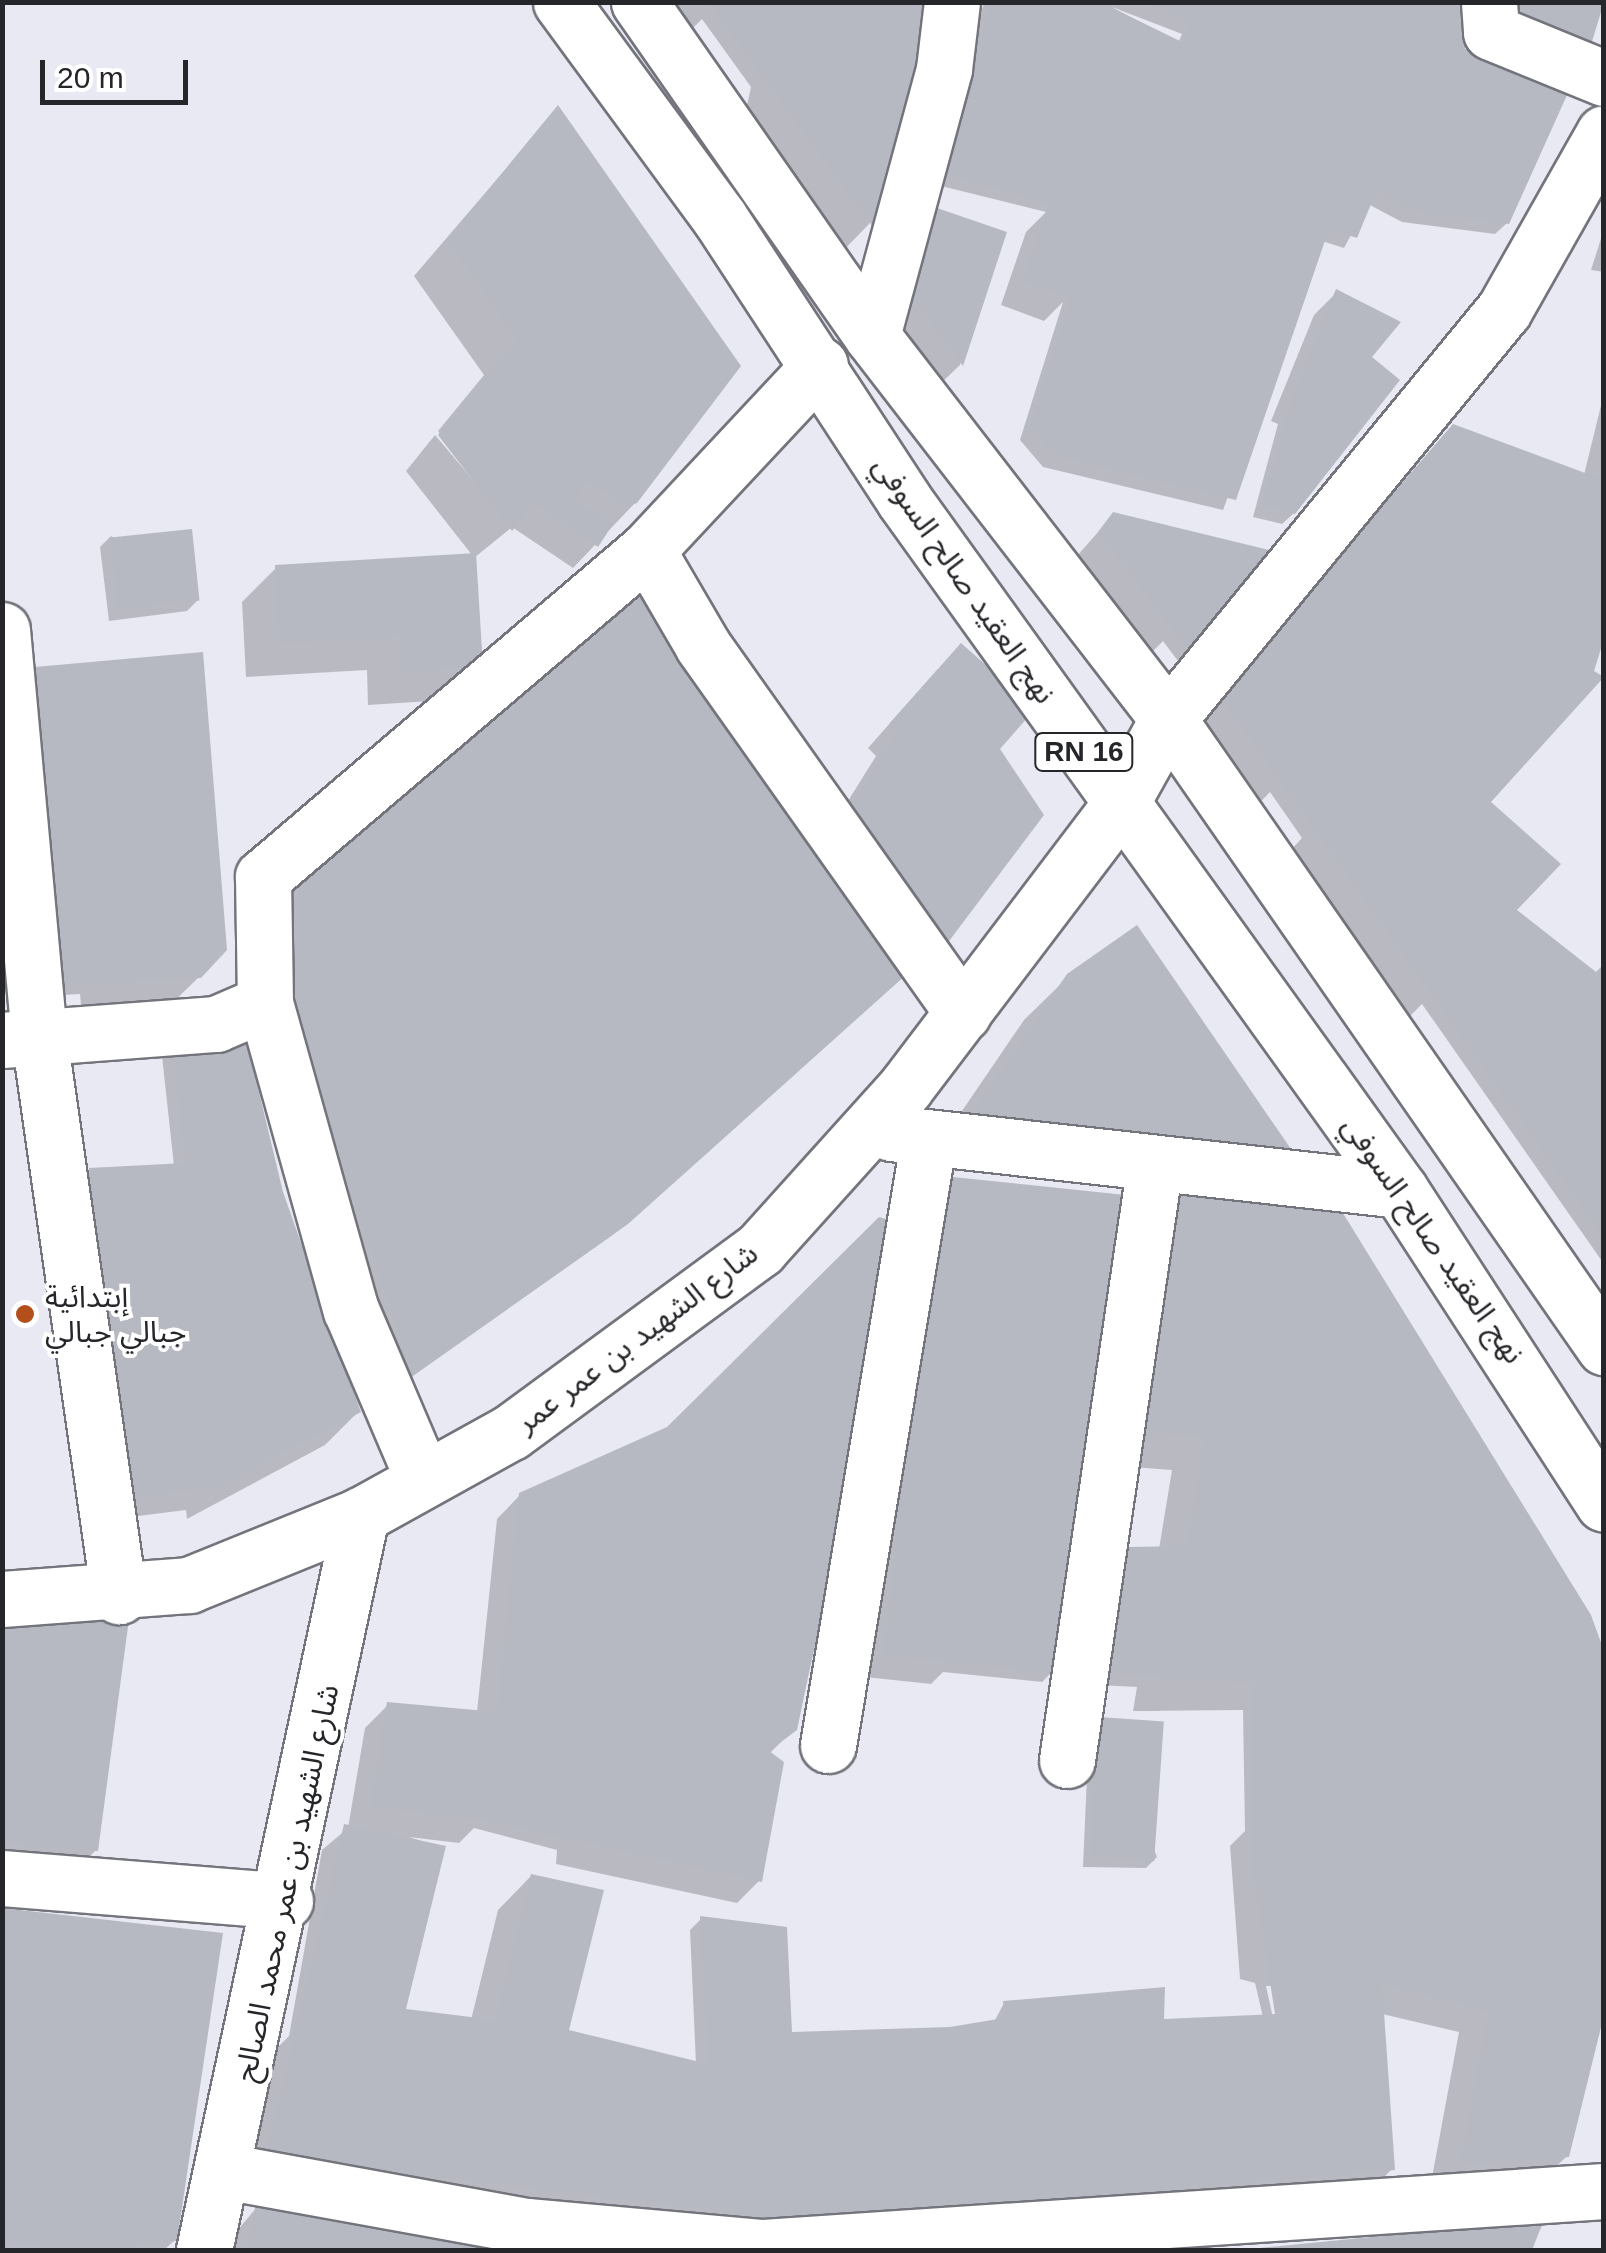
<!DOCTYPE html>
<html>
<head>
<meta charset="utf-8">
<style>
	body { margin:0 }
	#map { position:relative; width:1606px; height:2253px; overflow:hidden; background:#e8e9f2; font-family:Arial,"Noto Sans Arabic",sans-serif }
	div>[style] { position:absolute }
	.shadow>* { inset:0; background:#0003 }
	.building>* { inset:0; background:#b7b9c2; transform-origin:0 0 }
	.roads { filter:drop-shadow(2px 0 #73747c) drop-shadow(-2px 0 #73747c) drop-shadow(0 2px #73747c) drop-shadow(0 -2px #73747c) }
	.minor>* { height:55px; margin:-27.5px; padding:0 27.5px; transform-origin:27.5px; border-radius:27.5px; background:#fff }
	.major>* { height:55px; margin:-27.5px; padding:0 27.5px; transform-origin:27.5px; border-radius:27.5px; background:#fff }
	.dots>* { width:28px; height:28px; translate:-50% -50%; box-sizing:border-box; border:5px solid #fff; border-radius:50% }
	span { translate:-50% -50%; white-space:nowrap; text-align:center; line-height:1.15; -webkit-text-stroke:8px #fff; paint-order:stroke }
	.shield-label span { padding:2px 8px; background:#fff; border:2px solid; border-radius:8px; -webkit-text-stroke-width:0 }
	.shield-label { font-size:28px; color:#252629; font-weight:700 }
	.street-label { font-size:30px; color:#252629 }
	.poi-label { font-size:30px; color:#252629 }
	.left { translate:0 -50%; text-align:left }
	.frame { position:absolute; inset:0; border:5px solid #252629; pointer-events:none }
	.scale { position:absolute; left:40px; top:60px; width:148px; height:45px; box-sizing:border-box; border:5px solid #252629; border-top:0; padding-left:12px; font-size:30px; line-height:35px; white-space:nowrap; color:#252629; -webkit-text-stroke:8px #fff; paint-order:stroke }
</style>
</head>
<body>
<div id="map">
	<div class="shadow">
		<div style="clip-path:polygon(651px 2px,918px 2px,908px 83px,869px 224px,837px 257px,742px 128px,751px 87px,702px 19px,679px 42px)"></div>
		<div style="clip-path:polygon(evenodd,984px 2px,1449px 2px,1507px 223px,1495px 234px,1402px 222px,1368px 204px,1344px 248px,1322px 241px,1223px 510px,1043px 467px,1020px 440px,1063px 302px,1044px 321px,1001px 305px,1026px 232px,1046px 212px,937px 185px,984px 2px,1112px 7px,1182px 34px,1178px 43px,1112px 7px)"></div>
		<div style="clip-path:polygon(1509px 2px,1603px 2px,1510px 37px,1519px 6px)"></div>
		<div style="clip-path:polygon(558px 108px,636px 502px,573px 568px,512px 527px,474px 558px,481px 666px,447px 700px,368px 705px,367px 670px,246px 677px,242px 602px,276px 568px,472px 555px,406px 471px,435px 435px,512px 526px,438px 431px,484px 375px,414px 276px)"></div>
		<div style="clip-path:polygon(937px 211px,1004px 234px,960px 365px,938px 386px,892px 322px,915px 234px)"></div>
		<div style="clip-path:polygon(1604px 229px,1604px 272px,1591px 270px)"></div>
		<div style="clip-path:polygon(1337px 292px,1369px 357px,1294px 513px,1282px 524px,1253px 517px,1278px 424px,1271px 421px,1314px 315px)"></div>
		<div style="clip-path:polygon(1604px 393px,1604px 631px,1483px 806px,1513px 910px,1596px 975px,1604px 968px,1604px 1264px,1422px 1004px,1410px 1016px,1291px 850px,1302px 838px,1270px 792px,1238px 825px,1177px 740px,1207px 705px,1584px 475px)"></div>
		<div style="clip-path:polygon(1113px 515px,1265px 551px,1178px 661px,1163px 641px,1151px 653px,1077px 556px)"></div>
		<div style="clip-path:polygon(111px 536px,198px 600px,187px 611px,109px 621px,100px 547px)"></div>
		<div style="clip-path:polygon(36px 669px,199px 977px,164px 1011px,82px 1016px,80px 994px,45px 996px,2px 703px)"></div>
		<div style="clip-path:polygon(938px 669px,1031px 710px,823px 841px,876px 756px,868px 748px)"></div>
		<div style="clip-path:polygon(270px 914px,893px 985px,614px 1234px,400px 1385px,286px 1030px)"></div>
		<div style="clip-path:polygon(1069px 976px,1289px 1152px,932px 1155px,1024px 1020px)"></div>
		<div style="clip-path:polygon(173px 1045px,281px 1192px,359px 1411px,325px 1445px,187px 1519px,186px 1510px,98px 1521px,68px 1193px,90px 1171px,174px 1166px,162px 1056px)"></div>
		<div style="clip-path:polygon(evenodd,935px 1178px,1128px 1199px,1053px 1671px,1042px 1682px,943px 1672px,931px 1684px,837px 1674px,856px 1478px,795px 1728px,769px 1754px,781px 1763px,760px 1880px,737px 1903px,556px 1864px,557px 1850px,474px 1828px,459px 1843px,409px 1837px,443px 1848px,403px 2012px,471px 2020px,498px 1910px,531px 1876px,600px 1892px,563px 2031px,696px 2064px,690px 1930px,701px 1919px,785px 1929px,789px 2038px,948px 2030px,994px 2022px,1004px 2003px,1162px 1990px,1162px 2022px,1263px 2017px,1255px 1983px,1240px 1979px,1230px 1846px,1245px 1831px,1243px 1710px,1133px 1711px,1137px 1687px,1097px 1685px,1117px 1560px,1129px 1549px,1159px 1549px,1172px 1470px,1105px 1465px,1153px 1220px,1176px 1197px,1340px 1212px,1589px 1616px,1604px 1659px,1604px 2004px,1567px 2156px,1532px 2190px,1428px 2199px,1459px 2032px,1382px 2014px,1392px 2169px,1381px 2180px,951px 2214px,935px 2229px,777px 2242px,777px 2230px,699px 2223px,687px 2235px,462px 2208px,462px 2195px,359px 2181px,361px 2174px,331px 2203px,232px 2190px,263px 2062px,289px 2036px,322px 1850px,348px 1828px,365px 1728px,388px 1705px,477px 1712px,497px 1519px,520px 1495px,668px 1430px,880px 1220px,900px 1226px,856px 1471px,872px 1455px,912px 1201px,935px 1178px,1266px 1986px,1271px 1986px,1280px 2026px,1275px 2027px,1266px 1986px,935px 1178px,948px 2035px,953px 2035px,953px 2050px,950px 2050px,948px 2035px)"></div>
		<div style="clip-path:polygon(2px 1630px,96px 1850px,73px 1873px,2px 1868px)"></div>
		<div style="clip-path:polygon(1100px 1719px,1157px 1857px,1146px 1868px,1083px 1867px,1089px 1730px)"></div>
		<div style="clip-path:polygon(2px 1913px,175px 2240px,164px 2250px,2px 2250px)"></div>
		<div style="clip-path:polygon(257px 2207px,482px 2247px,509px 2250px,221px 2250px)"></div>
		<div style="clip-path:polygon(1540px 2223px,1530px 2250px,1260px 2250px,1401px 2237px)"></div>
	</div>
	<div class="building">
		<div style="clip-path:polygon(708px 2px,923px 2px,916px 66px,872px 226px)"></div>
		<div style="clip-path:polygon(990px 2px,1100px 2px,1182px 42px,1191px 23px,1147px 2px,1462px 2px,1470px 4px,1465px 49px,1537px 57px,1576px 75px,1509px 224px,1414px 212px,1376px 192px,1357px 238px,1329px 229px,1236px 500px,1055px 456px,1029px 428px,1070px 299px,1022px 282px,1048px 206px,946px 174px)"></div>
		<div style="clip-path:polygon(1526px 2px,1604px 2px,1588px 55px,1519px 26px)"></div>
		<div style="clip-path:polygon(558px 105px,741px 366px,637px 503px,625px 507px,587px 481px,575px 499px,613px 524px,598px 547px,533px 504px,512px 531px,438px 435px,516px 340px,447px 240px)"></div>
		<div style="clip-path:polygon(937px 208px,1007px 232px,963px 366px,913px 298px)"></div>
		<div style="clip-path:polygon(1336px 289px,1401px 322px,1372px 357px,1400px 380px,1295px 514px,1262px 506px,1292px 397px)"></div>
		<div style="clip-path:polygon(1453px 424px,1604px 480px,1604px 639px,1594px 671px,1604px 677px,1491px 802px,1561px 864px,1517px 910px,1596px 972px,1604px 964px,1604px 1238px,1219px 695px)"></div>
		<div style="clip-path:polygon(1113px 512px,1269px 550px,1190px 653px,1098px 532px)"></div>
		<div style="left:192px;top:529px;width:72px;height:82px;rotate:84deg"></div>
		<div style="clip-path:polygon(476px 553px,483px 667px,401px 672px,400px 637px,279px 645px,275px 565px)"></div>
		<div style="clip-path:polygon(634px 586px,907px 974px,628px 1224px,411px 1377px,296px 1018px,280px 901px)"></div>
		<div style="clip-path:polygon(961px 643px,1035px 709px,1000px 749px,1044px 815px,940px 953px,844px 817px,897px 732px,889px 724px)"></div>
		<div style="clip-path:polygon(203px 652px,227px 950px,201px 978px,55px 986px,35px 667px)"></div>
		<div style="clip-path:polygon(1137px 925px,1293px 1152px,972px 1112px,1067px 974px)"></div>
		<div style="clip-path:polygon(246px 1038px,283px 1192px,361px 1412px,220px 1487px,120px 1499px,89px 1168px,185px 1163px,172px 1042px)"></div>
		<div style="left:934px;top:1175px;width:197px;height:483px;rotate:6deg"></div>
		<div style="clip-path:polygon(1175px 1194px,1341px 1210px,1591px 1615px,1604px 1651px,1604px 2015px,1569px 2157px,1460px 2166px,1488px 2012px,1382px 1984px,1395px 2170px,799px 2221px,265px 2157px,344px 1824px,446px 1846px,406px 2009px,495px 2020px,531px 1874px,604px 1890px,569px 2030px,708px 2064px,700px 1916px,787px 1927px,792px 2032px,950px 2027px,1004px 2018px,1003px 2001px,1165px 1987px,1164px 2019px,1275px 2014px,1251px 1860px,1253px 1684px,1107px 1674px,1128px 1547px,1187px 1546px,1204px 1437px,1138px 1432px)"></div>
		<div style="clip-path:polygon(879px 1217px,903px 1224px,797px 1730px,769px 1751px,784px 1762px,762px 1882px,484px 1821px,370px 1807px,387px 1702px,497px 1712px,519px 1493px,667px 1427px)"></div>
		<div style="clip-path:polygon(129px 1619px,98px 1851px,2px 1844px,2px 1627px)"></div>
		<div style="left:1099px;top:1717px;width:65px;height:140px;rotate:4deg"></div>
		<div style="clip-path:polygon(2px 1908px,223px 1933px,177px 2241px,101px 2250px,2px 2243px)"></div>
		<div style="clip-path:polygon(256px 2204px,502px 2249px,502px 2250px,245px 2250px)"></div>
		<div style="clip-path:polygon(1544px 2220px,1532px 2250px,1259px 2250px,1259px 2248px)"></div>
	</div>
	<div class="roads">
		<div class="minor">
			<div style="left:1489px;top:2px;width:30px;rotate:86deg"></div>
			<div style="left:1491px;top:32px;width:122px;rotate:22.2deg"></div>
			<div style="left:872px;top:336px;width:277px;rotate:-74.9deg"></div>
			<div style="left:944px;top:69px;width:67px;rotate:-83.2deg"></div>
			<div style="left:820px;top:365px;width:253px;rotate:133.1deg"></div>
			<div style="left:647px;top:550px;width:111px;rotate:59.7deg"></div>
			<div style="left:703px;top:646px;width:450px;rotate:54.7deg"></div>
			<div style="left:2px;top:630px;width:409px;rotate:84.8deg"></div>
			<div style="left:39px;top:1037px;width:565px;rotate:81.86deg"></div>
			<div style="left:265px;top:1003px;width:319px;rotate:74.4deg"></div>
			<div style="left:351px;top:1310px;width:184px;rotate:66.9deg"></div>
			<div style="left:2px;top:1040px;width:215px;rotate:-4.3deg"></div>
			<div style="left:216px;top:1024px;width:53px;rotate:-23.2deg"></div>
			<div style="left:265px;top:1003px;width:126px;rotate:-90.9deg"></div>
			<div style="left:263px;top:877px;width:504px;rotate:-40.42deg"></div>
			<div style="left:891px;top:1133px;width:512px;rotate:6.39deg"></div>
			<div style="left:2px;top:1599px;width:188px;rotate:-4.3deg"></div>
			<div style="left:189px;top:1585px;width:186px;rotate:-22.1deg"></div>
			<div style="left:361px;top:1515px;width:171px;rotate:-29deg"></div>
			<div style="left:511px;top:1432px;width:309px;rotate:-36.3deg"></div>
			<div style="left:760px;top:1249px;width:217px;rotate:-48deg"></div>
			<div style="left:905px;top:1088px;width:358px;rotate:-52.8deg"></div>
			<div style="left:1121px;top:803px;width:96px;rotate:-60.8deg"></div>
			<div style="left:1168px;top:719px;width:529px;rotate:-50.6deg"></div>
			<div style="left:1504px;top:310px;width:203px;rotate:-60.5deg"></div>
			<div style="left:828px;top:1745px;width:616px;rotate:-80.57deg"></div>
			<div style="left:1067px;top:1760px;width:603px;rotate:-81.61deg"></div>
			<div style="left:2px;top:1878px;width:284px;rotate:4.6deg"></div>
			<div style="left:224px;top:2171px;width:308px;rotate:10.3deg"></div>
			<div style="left:527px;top:2226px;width:237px;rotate:5.1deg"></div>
			<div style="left:763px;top:2247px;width:843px;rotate:-3.81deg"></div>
			<div style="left:204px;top:2250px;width:752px;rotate:-77.94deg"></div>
		</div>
		<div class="major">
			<div style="left:561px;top:2px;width:267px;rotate:53.7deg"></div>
			<div style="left:719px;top:217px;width:338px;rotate:56.8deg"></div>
			<div style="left:904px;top:500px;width:850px;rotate:54.29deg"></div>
			<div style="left:1400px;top:1190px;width:374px;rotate:57deg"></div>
			<div style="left:639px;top:2px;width:407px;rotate:55.1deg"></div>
			<div style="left:872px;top:336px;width:484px;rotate:52.3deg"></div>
			<div style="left:1168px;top:719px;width:765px;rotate:55.23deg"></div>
		</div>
	</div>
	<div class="dots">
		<div style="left:25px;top:1314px;background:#b24f1a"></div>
	</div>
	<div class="shield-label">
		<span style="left:1084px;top:752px">RN 16</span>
	</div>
	<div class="street-label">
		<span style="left:964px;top:580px;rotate:55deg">نهج العقيد صالح السوفي</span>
		<span style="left:1433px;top:1240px;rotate:55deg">نهج العقيد صالح السوفي</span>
		<span style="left:637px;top:1338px;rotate:-37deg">شارع الشهيد بن عمر عمر</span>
		<span style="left:287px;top:1883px;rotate:-78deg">شارع الشهيد بن عمر محمد الصالح</span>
	</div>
	<div class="poi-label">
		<span class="left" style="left:45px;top:1314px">إبتدائية<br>جبالي جبالي</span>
	</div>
	<div class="frame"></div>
	<div class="scale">20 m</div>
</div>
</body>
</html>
